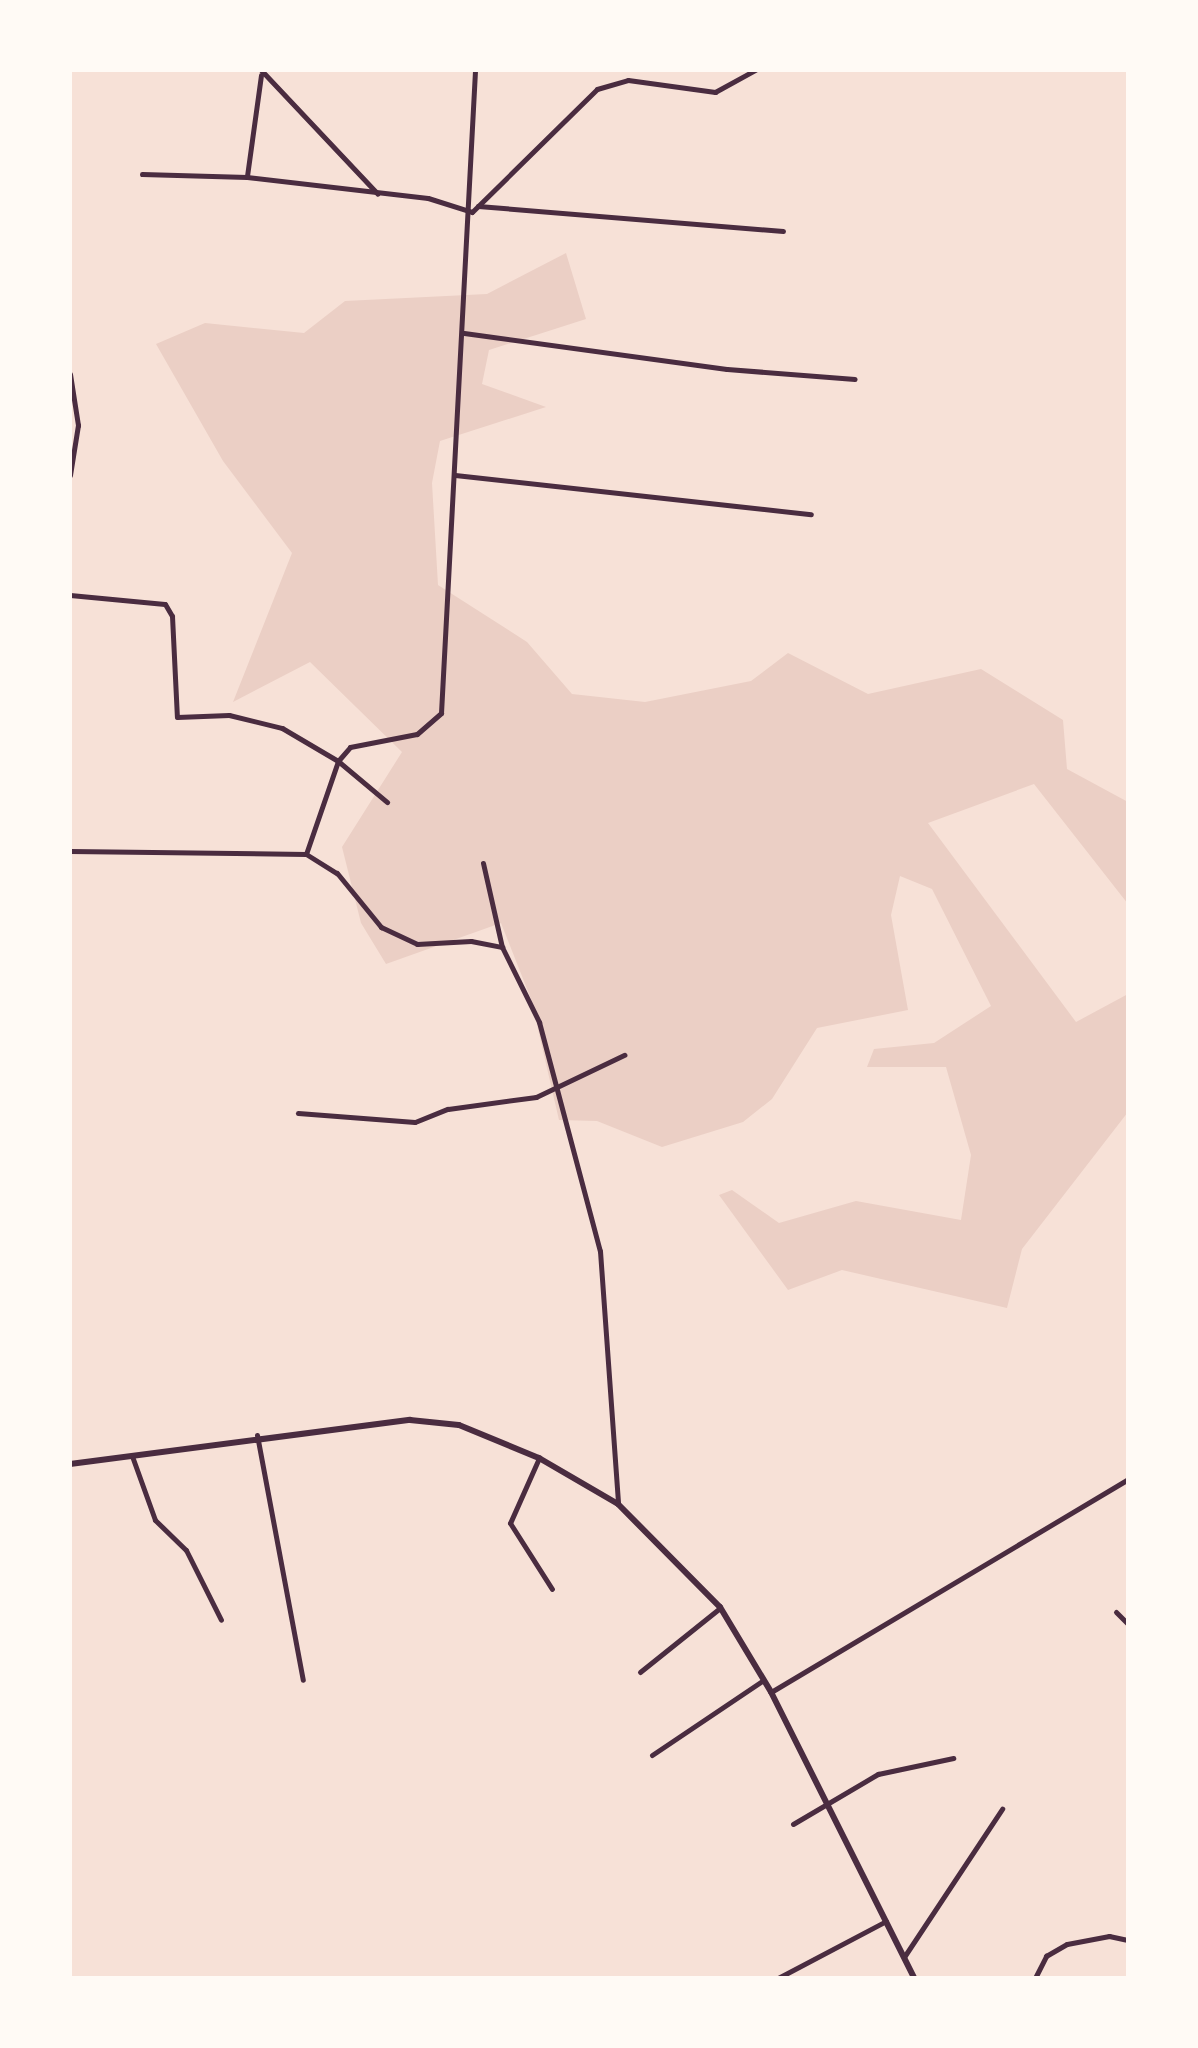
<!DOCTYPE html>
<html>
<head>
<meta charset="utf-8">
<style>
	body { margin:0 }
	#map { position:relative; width:1198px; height:2048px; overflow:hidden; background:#f7e1d7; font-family:Cabin,sans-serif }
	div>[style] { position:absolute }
	.green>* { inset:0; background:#ebcfc5 }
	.minor>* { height:5px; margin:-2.5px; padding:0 2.5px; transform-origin:2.5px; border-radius:2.5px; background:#4a2c40 }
	.tertiary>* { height:6px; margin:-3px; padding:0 3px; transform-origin:3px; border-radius:3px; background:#4a2c40 }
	span { translate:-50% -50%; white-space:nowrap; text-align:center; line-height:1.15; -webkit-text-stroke:8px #fffaf5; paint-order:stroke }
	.frame { position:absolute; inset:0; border:72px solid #fffaf5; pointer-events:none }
</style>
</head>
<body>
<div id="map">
	<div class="green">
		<div style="clip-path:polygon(566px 253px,586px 319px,489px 350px,482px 384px,546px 407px,440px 441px,432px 483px,438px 585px,527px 642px,572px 694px,645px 702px,751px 681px,788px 653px,868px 694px,981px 669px,1063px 720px,1067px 769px,1128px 802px,1128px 904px,1034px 784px,928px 823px,1076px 1022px,1128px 994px,1128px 1112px,1022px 1249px,1007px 1308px,842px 1270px,788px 1290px,719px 1195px,732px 1190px,779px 1223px,856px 1201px,961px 1220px,971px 1155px,946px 1067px,867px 1067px,874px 1049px,934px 1043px,991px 1006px,932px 889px,900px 876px,891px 915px,908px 1010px,817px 1028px,772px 1099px,743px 1122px,662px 1147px,597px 1121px,559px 1120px,531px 999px,501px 923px,386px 964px,361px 923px,342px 847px,402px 752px,310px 662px,233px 702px,292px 553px,223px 461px,156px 344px,205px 323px,304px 333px,345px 301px,487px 294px)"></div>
	</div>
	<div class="minor">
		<div style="left:261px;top:70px;width:170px;rotate:46.7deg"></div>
		<div style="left:142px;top:174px;width:105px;rotate:1.6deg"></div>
		<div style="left:247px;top:177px;width:182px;rotate:6.6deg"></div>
		<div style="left:428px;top:198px;width:46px;rotate:17.7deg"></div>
		<div style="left:247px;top:176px;width:102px;rotate:-82.1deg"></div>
		<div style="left:478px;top:206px;width:306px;rotate:4.7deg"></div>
		<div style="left:472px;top:212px;width:175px;rotate:-44.5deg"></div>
		<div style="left:597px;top:89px;width:32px;rotate:-16deg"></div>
		<div style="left:628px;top:80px;width:88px;rotate:7.9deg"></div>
		<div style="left:715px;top:92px;width:46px;rotate:-28.8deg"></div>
		<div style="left:464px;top:333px;width:265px;rotate:7.8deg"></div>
		<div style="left:727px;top:369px;width:128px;rotate:4.5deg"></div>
		<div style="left:70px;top:374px;width:52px;rotate:81.1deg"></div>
		<div style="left:78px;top:425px;width:51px;rotate:99.1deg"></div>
		<div style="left:455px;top:475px;width:358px;rotate:6.3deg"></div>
		<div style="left:70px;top:595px;width:95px;rotate:5.4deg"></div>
		<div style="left:165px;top:604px;width:14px;rotate:60deg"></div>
		<div style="left:172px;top:616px;width:101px;rotate:87.2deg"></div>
		<div style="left:177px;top:717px;width:52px;rotate:-2.2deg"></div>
		<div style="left:229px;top:715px;width:55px;rotate:13.8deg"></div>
		<div style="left:282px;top:728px;width:65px;rotate:30.5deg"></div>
		<div style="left:338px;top:761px;width:64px;rotate:39.9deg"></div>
		<div style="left:70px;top:851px;width:236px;rotate:0.7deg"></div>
		<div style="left:306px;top:854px;width:98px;rotate:-71deg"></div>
		<div style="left:338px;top:761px;width:18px;rotate:-49deg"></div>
		<div style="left:350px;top:747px;width:68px;rotate:-11deg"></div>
		<div style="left:417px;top:734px;width:32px;rotate:-41deg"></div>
		<div style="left:441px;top:713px;width:644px;rotate:-86.97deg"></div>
		<div style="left:306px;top:854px;width:36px;rotate:32deg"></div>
		<div style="left:337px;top:873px;width:70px;rotate:50.8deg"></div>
		<div style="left:381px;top:927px;width:40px;rotate:25deg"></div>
		<div style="left:417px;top:944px;width:54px;rotate:-3.2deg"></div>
		<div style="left:471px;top:941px;width:32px;rotate:11deg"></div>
		<div style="left:502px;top:947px;width:84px;rotate:63.7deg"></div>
		<div style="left:539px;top:1022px;width:237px;rotate:75.1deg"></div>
		<div style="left:600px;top:1251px;width:254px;rotate:85.9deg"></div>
		<div style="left:483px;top:863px;width:86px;rotate:77.3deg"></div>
		<div style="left:298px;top:1113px;width:117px;rotate:4.4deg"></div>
		<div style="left:415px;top:1122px;width:35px;rotate:-22deg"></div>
		<div style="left:448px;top:1109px;width:89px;rotate:-7.8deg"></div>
		<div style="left:536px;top:1097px;width:98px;rotate:-25.5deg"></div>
		<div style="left:257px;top:1435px;width:249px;rotate:79.4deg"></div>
		<div style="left:132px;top:1456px;width:68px;rotate:70.2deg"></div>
		<div style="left:155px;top:1520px;width:43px;rotate:44.1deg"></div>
		<div style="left:186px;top:1550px;width:78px;rotate:63.4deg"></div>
		<div style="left:539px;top:1458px;width:71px;rotate:114deg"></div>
		<div style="left:510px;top:1523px;width:78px;rotate:57.5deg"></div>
		<div style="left:1116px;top:1612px;width:17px;rotate:45deg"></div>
		<div style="left:640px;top:1672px;width:102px;rotate:-38.7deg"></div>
		<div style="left:771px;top:1692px;width:416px;rotate:-30.8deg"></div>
		<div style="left:652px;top:1755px;width:133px;rotate:-33.9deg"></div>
		<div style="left:793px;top:1824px;width:99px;rotate:-30.5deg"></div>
		<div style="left:878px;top:1774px;width:77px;rotate:-12deg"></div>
		<div style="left:904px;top:1957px;width:178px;rotate:-56.5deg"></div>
		<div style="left:778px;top:1978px;width:122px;rotate:-27.8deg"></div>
		<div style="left:1035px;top:1978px;width:25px;rotate:-63deg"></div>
		<div style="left:1046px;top:1956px;width:24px;rotate:-30deg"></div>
		<div style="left:1067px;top:1944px;width:43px;rotate:-10.8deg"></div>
		<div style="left:1109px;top:1936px;width:19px;rotate:12deg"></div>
	</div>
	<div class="tertiary">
		<div style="left:70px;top:1464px;width:343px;rotate:-7.4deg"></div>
		<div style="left:410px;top:1420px;width:49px;rotate:5.8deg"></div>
		<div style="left:459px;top:1425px;width:87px;rotate:22.4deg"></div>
		<div style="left:539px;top:1458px;width:91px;rotate:30.2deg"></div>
		<div style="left:618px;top:1504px;width:145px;rotate:45.3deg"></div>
		<div style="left:720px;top:1607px;width:99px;rotate:59deg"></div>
		<div style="left:771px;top:1692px;width:320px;rotate:63.4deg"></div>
	</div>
	<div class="frame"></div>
</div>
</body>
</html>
